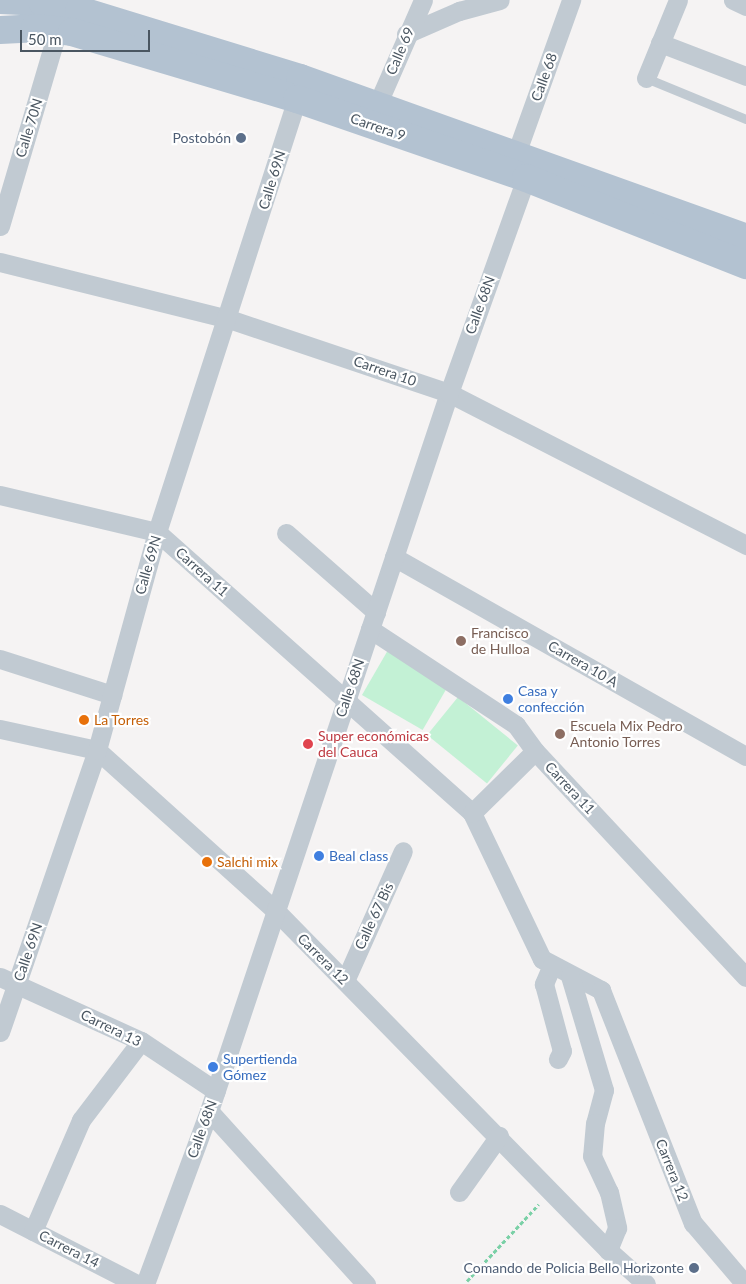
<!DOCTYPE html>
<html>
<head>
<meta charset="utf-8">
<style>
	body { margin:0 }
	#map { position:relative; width:746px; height:1284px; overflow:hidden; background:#f5f3f3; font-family:Lato,sans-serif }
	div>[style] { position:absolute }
	.green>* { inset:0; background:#c3f1d5; transform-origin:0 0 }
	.path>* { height:3px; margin-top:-1.5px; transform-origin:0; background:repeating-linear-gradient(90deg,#7ad0a6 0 4px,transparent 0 6.5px) }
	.service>* { height:9px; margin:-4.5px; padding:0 4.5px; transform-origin:4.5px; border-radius:4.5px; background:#c1cad2 }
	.minor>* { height:19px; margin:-9.5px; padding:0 9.5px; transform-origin:9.5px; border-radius:9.5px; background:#c1cad2 }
	.primary>* { height:28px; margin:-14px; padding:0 14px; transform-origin:14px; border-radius:14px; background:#b3c2d1 }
	.dots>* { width:14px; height:14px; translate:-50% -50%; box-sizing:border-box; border:2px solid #fff; border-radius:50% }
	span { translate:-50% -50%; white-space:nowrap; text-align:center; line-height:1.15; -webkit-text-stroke:4.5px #fff; paint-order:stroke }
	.street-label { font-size:14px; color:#4a5661 }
	.service-label { font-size:14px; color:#4e5e75 }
	.right { translate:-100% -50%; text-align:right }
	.education-label { font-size:14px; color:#785e54 }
	.left { translate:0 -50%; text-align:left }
	.shop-label { font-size:14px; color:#366cbe }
	.food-label { font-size:14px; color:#c56008 }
	.health-label { font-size:14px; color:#be3a42 }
	.scale { position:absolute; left:20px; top:30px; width:130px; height:22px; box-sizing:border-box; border:2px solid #4a5661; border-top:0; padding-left:6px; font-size:15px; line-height:18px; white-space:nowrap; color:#4a5661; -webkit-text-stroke:4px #fff; paint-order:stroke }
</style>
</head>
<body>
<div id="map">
	<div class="green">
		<div style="left:388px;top:650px;width:70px;height:52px;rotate:30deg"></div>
		<div style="left:458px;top:697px;width:77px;height:49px;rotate:39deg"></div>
	</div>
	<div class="path">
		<div style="left:467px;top:1281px;width:105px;rotate:-46.9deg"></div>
	</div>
	<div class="service">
		<div style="left:646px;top:78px;width:108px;rotate:22.3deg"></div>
	</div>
	<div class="minor">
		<div style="left:733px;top:0;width:14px;rotate:25deg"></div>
		<div style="left:406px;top:34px;width:58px;rotate:-23.5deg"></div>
		<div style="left:459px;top:11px;width:42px;rotate:-15deg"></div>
		<div style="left:660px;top:43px;width:92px;rotate:21deg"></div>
		<div style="left:646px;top:78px;width:84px;rotate:-67.7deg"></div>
		<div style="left:378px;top:103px;width:112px;rotate:-66.4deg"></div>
		<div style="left:516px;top:154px;width:164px;rotate:-70.3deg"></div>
		<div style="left:0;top:226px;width:205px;rotate:-73.6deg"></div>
		<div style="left:0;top:262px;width:236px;rotate:14deg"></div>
		<div style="left:229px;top:319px;width:232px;rotate:18.6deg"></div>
		<div style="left:449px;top:393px;width:334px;rotate:27.1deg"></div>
		<div style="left:0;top:495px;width:161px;rotate:13.3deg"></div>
		<div style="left:157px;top:532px;width:422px;rotate:41.7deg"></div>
		<div style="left:472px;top:813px;width:162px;rotate:64.4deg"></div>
		<div style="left:542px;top:959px;width:67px;rotate:27.7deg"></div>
		<div style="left:601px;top:990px;width:251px;rotate:68.5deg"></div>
		<div style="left:693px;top:1223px;width:80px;rotate:49.6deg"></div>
		<div style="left:286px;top:533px;width:120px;rotate:41.3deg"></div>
		<div style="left:394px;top:557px;width:404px;rotate:29.5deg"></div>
		<div style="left:370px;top:629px;width:175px;rotate:33.3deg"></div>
		<div style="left:516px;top:725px;width:32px;rotate:54deg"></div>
		<div style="left:535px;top:751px;width:309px;rotate:47deg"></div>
		<div style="left:0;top:659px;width:118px;rotate:17.8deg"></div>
		<div style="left:0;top:729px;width:99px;rotate:12.2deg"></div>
		<div style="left:97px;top:750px;width:239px;rotate:42deg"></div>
		<div style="left:275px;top:910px;width:476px;rotate:45.6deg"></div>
		<div style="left:608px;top:1250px;width:51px;rotate:41.8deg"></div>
		<div style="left:472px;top:813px;width:88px;rotate:-44.5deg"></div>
		<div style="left:552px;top:965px;width:21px;rotate:113deg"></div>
		<div style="left:544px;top:984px;width:69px;rotate:75deg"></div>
		<div style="left:562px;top:1051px;width:9px;rotate:117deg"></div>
		<div style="left:570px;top:976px;width:119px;rotate:73.4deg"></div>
		<div style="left:604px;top:1090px;width:34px;rotate:105deg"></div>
		<div style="left:595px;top:1123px;width:33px;rotate:95deg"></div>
		<div style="left:592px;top:1156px;width:40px;rotate:65deg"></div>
		<div style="left:609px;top:1192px;width:37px;rotate:77deg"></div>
		<div style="left:617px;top:1228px;width:24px;rotate:112deg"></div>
		<div style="left:0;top:977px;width:155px;rotate:24.4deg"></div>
		<div style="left:141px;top:1041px;width:90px;rotate:33.7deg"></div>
		<div style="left:345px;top:981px;width:142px;rotate:-66deg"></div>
		<div style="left:0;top:1032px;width:298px;rotate:-71deg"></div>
		<div style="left:97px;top:750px;width:226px;rotate:-74.6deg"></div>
		<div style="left:157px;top:532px;width:455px;rotate:-72.1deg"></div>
		<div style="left:209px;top:1111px;width:234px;rotate:47.8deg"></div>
		<div style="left:459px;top:1192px;width:69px;rotate:-54.5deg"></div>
		<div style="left:0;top:1214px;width:154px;rotate:27.1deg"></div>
		<div style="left:33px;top:1231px;width:121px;rotate:-66.6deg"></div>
		<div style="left:81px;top:1120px;width:99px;rotate:-52.8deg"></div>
		<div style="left:145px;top:1284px;width:184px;rotate:-69.7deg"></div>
		<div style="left:209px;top:1111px;width:757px;rotate:-71.52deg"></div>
		<div style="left:449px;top:393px;width:228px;rotate:-70.3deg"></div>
	</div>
	<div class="primary">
		<div style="left:0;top:0;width:42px;rotate:2.7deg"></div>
		<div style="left:42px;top:2px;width:38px;rotate:12deg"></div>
		<div style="left:79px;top:10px;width:231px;rotate:17.1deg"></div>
		<div style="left:300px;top:78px;width:474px;rotate:19.7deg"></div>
		<div style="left:0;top:30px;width:35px;rotate:-3deg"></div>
		<div style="left:35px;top:28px;width:37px;rotate:6deg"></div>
		<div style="left:72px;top:32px;width:235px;rotate:16.6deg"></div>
		<div style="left:297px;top:99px;width:242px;rotate:19deg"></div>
		<div style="left:526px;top:178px;width:237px;rotate:21.6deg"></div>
	</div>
	<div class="dots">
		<div style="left:241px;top:138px;background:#5c6f8a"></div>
		<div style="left:461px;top:641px;background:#8d6e63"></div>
		<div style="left:508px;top:699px;background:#3f7fe0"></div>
		<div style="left:84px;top:720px;background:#e8710a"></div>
		<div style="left:560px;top:734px;background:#8d6e63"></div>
		<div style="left:308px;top:744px;background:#e0444e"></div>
		<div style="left:319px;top:856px;background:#3f7fe0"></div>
		<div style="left:207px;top:862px;background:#e8710a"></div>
		<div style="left:213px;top:1067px;background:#3f7fe0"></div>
		<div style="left:694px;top:1268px;background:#5c6f8a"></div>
	</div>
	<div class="street-label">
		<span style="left:400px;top:51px;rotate:-67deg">Calle 69</span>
		<span style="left:544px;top:77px;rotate:-70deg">Calle 68</span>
		<span style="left:378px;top:127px;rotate:19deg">Carrera 9</span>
		<span style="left:29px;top:128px;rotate:-73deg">Calle 70N</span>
		<span style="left:272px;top:180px;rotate:-73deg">Calle 69N</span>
		<span style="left:480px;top:305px;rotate:-70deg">Calle 68N</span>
		<span style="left:385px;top:371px;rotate:19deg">Carrera 10</span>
		<span style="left:148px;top:565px;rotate:-74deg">Calle 69N</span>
		<span style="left:202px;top:572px;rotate:42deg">Carrera 11</span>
		<span style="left:583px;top:664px;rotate:30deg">Carrera 10 A</span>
		<span style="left:350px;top:688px;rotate:-71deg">Calle 68N</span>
		<span style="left:570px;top:788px;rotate:47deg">Carrera 11</span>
		<span style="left:374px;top:916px;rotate:-65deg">Calle 67 Bis</span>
		<span style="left:28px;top:952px;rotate:-71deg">Calle 69N</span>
		<span style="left:323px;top:959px;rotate:45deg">Carrera 12</span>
		<span style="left:111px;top:1028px;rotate:26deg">Carrera 13</span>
		<span style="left:202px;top:1129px;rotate:-70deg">Calle 68N</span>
		<span style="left:672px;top:1170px;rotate:68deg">Carrera 12</span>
		<span style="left:69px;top:1249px;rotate:27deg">Carrera 14</span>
	</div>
	<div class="service-label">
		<span class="right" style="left:231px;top:138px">Postobón</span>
		<span class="right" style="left:684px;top:1268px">Comando de Policia Bello Horizonte</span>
	</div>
	<div class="education-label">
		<span class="left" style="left:471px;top:641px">Francisco<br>de Hulloa</span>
		<span class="left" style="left:570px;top:734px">Escuela Mix Pedro<br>Antonio Torres</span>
	</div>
	<div class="shop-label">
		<span class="left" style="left:518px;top:699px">Casa y<br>confección</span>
		<span class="left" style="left:329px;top:856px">Beal class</span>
		<span class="left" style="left:223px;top:1067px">Supertienda<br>Gómez</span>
	</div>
	<div class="food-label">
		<span class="left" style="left:94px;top:720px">La Torres</span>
		<span class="left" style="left:217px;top:862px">Salchi mix</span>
	</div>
	<div class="health-label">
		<span class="left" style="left:318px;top:744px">Super económicas<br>del Cauca</span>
	</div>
	<div class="scale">50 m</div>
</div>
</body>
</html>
